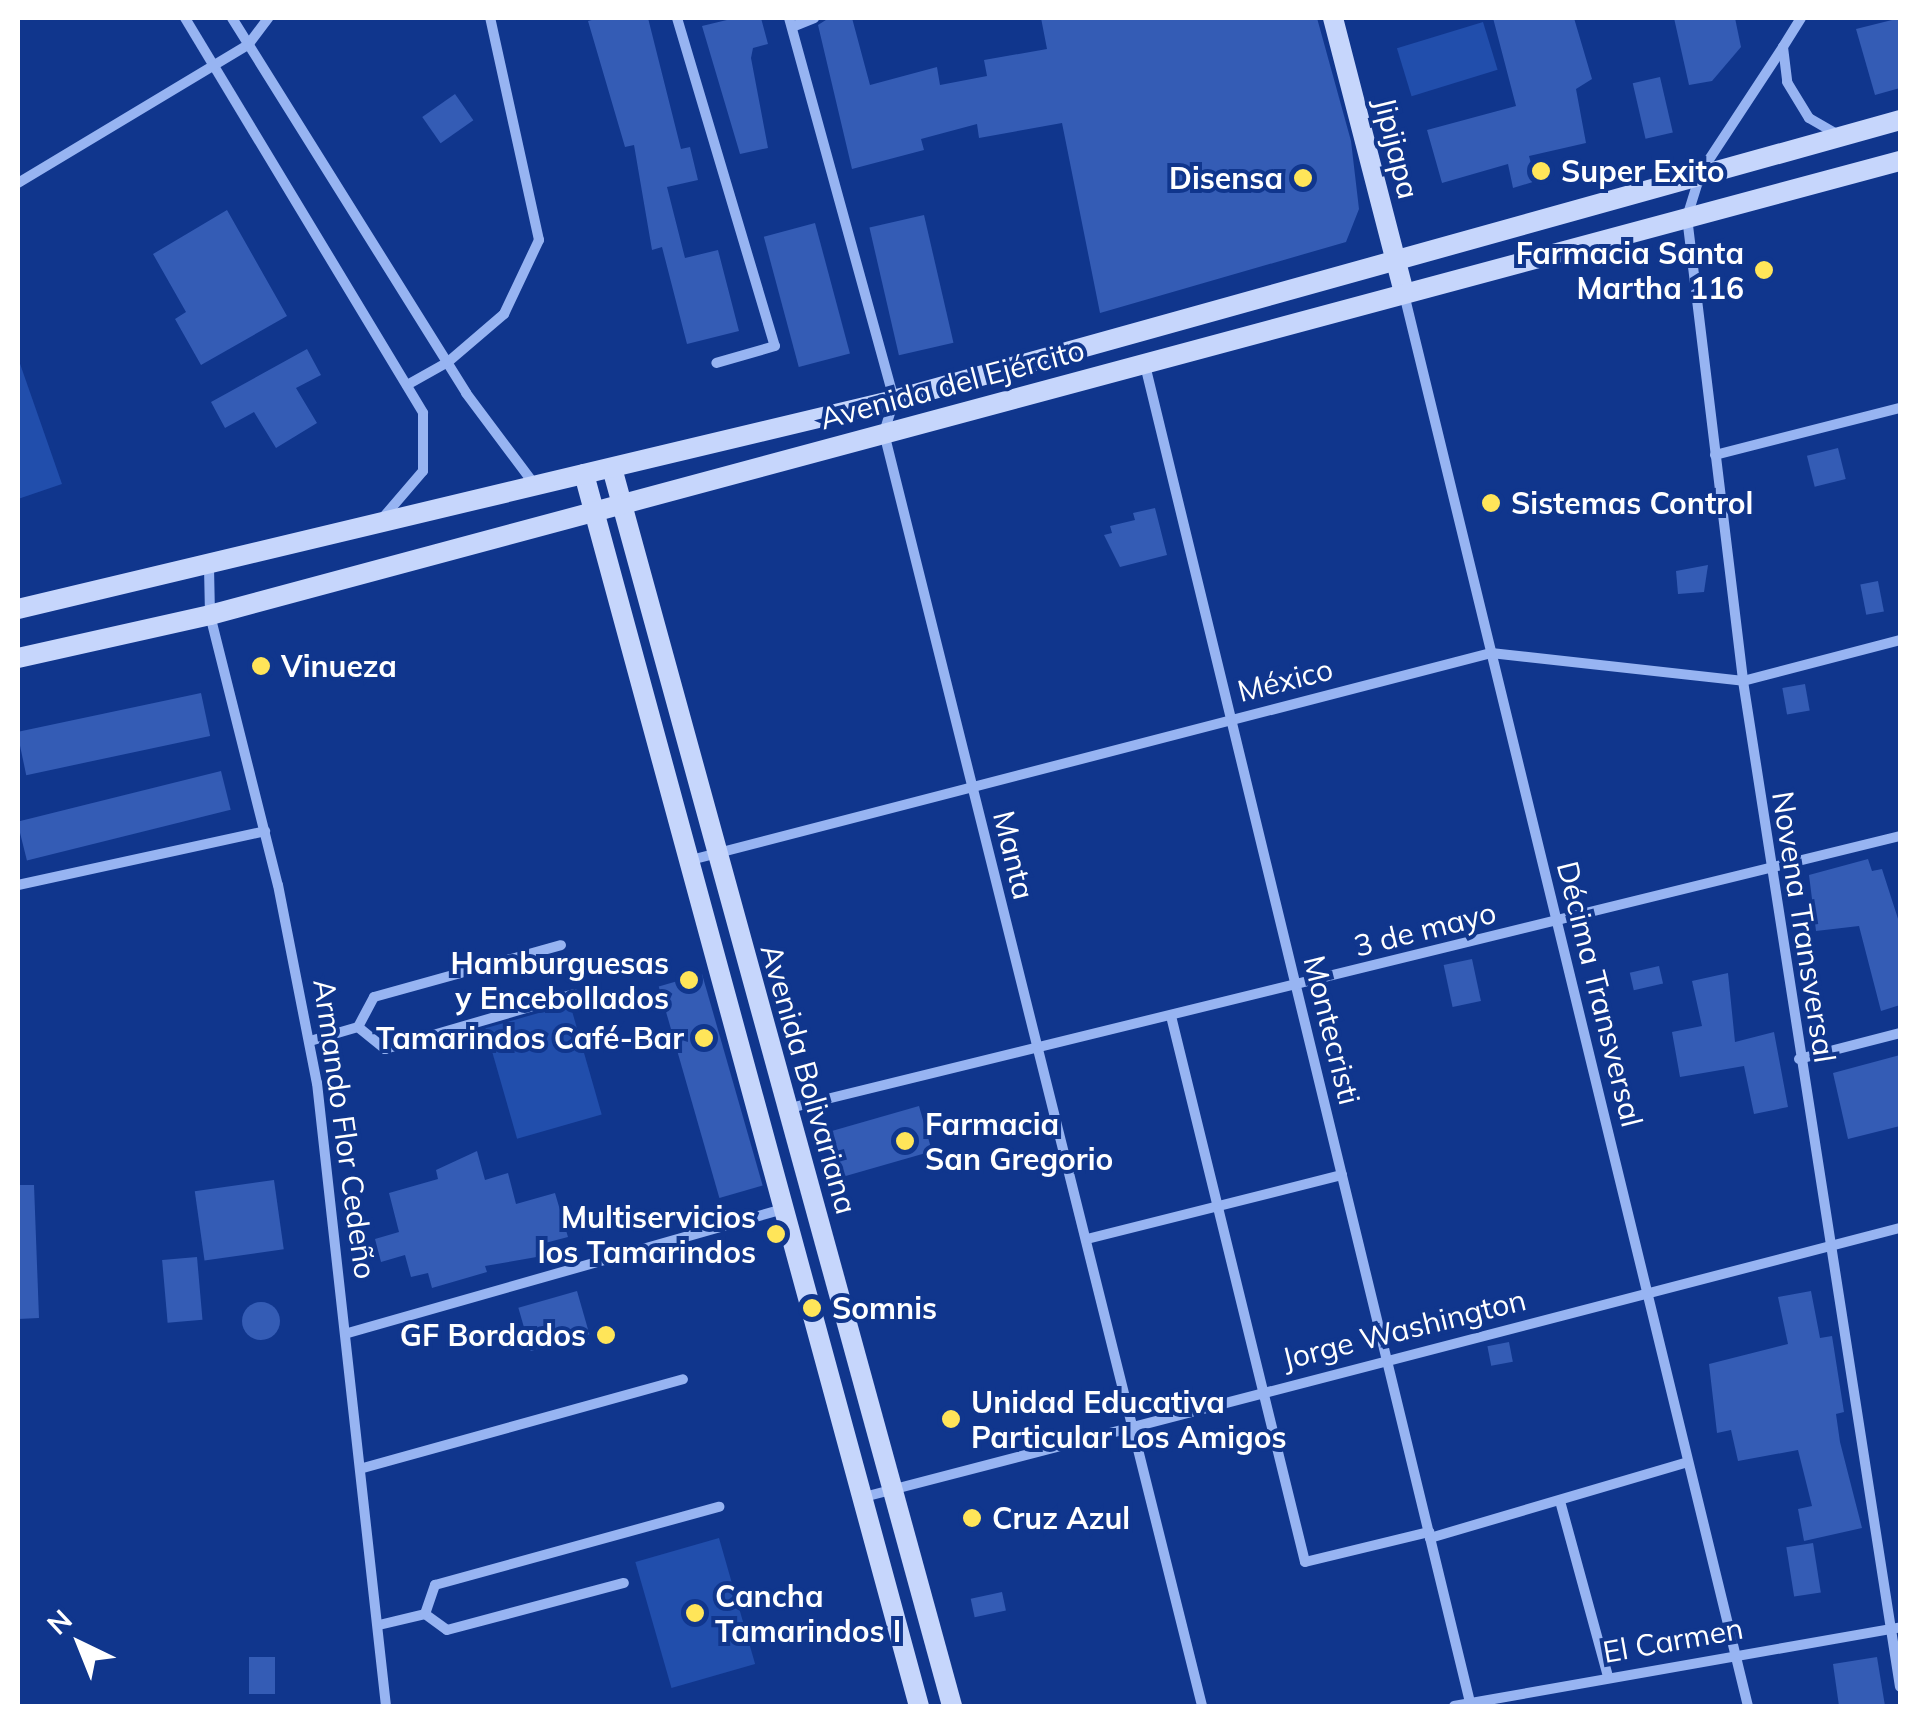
<!DOCTYPE html>
<html>
<head>
<meta charset="utf-8">
<style>
	body { margin:0 }
	#map { position:relative; width:1918px; height:1724px; overflow:hidden; background:#10368d; font-family:Mulish,sans-serif }
	div>[style] { position:absolute }
	.green>* { inset:0; background:#214eac; transform-origin:0 0 }
	.building>* { inset:0; background:#345cb5; transform-origin:0 0 }
	.round { border-radius:50% }
	.street>* { height:10px; margin:-5px; padding:0 5px; transform-origin:5px; border-radius:5px; background:#97b4f2 }
	.secondary>* { height:20px; margin:-10px; padding:0 10px; transform-origin:10px; border-radius:10px; background:#c6d6fc }
	.dots>* { width:28px; height:28px; translate:-50% -50%; box-sizing:border-box; border:5px solid #10368d; border-radius:50% }
	span { translate:-50% -50%; white-space:nowrap; text-align:center; line-height:1.15; -webkit-text-stroke:8px #10368d; paint-order:stroke }
	.street-label { font-size:30px; color:#fff }
	.poi-label { font-size:30px; color:#fff; font-weight:700 }
	.left { translate:0 -50%; text-align:left }
	.right { translate:-100% -50%; text-align:right }
	.frame { position:absolute; inset:0; border:20px solid #fff; pointer-events:none }
	.north { position:absolute; left:30px; top:1594px; width:100px; height:100px; -webkit-text-stroke:8px #10368d; paint-order:stroke; rotate:317deg; font-size:28px; font-weight:700; line-height:40px; text-align:center; color:#fff }
	.north::after { content:''; display:block; margin:auto; width:35px; height:45px; background:#fff; clip-path:polygon(50% 0,100% 100%,50% 72%,0 100%) }
</style>
</head>
<body>
<div id="map">
	<div class="green">
		<div style="left:1483px;top:22px;width:50px;height:90px;rotate:73deg"></div>
		<div style="clip-path:polygon(18px 358px,62px 484px,18px 499px)"></div>
		<div style="left:570px;top:1004px;width:115px;height:88px;rotate:74deg"></div>
		<div style="left:719px;top:1538px;width:131px;height:87px;rotate:74deg"></div>
	</div>
	<div class="building">
		<div style="clip-path:polygon(599px 18px,648px 18px,681px 149px,690px 147px,698px 180px,667px 187px,685px 258px,718px 250px,739px 331px,687px 344px,662px 247px,652px 250px,634px 145px,625px 147px,588px 21px)"></div>
		<div style="clip-path:polygon(735px 18px,761px 18px,768px 44px,753px 48px,751px 58px,768px 148px,740px 154px,702px 26px)"></div>
		<div style="clip-path:polygon(829px 18px,852px 18px,870px 85px,937px 67px,940px 85px,987px 76px,984px 60px,1047px 49px,1041px 18px,1317px 18px,1351px 141px,1359px 209px,1346px 242px,1100px 313px,1062px 123px,979px 138px,977px 124px,921px 139px,924px 150px,852px 169px,818px 25px)"></div>
		<div style="clip-path:polygon(1493px 18px,1574px 18px,1592px 79px,1576px 89px,1586px 143px,1529px 156px,1536px 181px,1513px 188px,1508px 164px,1442px 183px,1427px 130px,1516px 106px)"></div>
		<div style="clip-path:polygon(1674px 18px,1735px 18px,1741px 47px,1712px 81px,1689px 85px)"></div>
		<div style="clip-path:polygon(1900px 18px,1900px 88px,1875px 95px,1856px 29px)"></div>
		<div style="left:1660px;top:77px;width:57px;height:28px;rotate:77deg"></div>
		<div style="left:455px;top:94px;width:32px;height:40px;rotate:55deg"></div>
		<div style="clip-path:polygon(227px 210px,287px 316px,201px 365px,175px 319px,186px 312px,153px 254px)"></div>
		<div style="left:924px;top:215px;width:131px;height:56px;rotate:77deg"></div>
		<div style="left:815px;top:223px;width:135px;height:53px;rotate:75deg"></div>
		<div style="clip-path:polygon(307px 349px,321px 375px,296px 388px,317px 423px,276px 448px,254px 412px,225px 428px,211px 402px)"></div>
		<div style="left:1838px;top:448px;width:32px;height:32px;rotate:76deg"></div>
		<div style="clip-path:polygon(1155px 508px,1167px 555px,1120px 567px,1104px 535px,1112px 533px,1110px 526px,1135px 520px,1133px 513px)"></div>
		<div style="clip-path:polygon(1708px 565px,1704px 592px,1678px 594px,1676px 571px)"></div>
		<div style="left:1878px;top:581px;width:31px;height:18px;rotate:79deg"></div>
		<div style="left:1805px;top:684px;width:27px;height:23px;rotate:80deg"></div>
		<div style="left:201px;top:693px;width:44px;height:188px;rotate:78deg"></div>
		<div style="left:221px;top:771px;width:40px;height:210px;rotate:76deg"></div>
		<div style="clip-path:polygon(1868px 859px,1872px 871px,1882px 869px,1900px 925px,1900px 1005px,1881px 1011px,1859px 926px,1816px 931px,1809px 875px)"></div>
		<div style="left:1472px;top:959px;width:43px;height:29px;rotate:78deg"></div>
		<div style="left:1659px;top:966px;width:18px;height:30px;rotate:77deg"></div>
		<div style="clip-path:polygon(1728px 973px,1735px 1042px,1774px 1032px,1788px 1107px,1754px 1114px,1744px 1066px,1680px 1077px,1672px 1032px,1702px 1026px,1692px 981px)"></div>
		<div style="left:702px;top:974px;width:220px;height:45px;rotate:74deg"></div>
		<div style="clip-path:polygon(1900px 1055px,1900px 1126px,1848px 1139px,1833px 1073px)"></div>
		<div style="left:919px;top:1106px;width:47px;height:97px;rotate:74deg"></div>
		<div style="clip-path:polygon(477px 1151px,485px 1180px,508px 1173px,516px 1204px,555px 1193px,568px 1237px,545px 1243px,548px 1255px,485px 1266px,487px 1272px,432px 1288px,428px 1273px,411px 1277px,405px 1255px,381px 1262px,375px 1239px,399px 1232px,389px 1193px,438px 1179px,436px 1170px)"></div>
		<div style="left:274px;top:1180px;width:70px;height:80px;rotate:82deg"></div>
		<div style="clip-path:polygon(18px 1185px,34px 1185px,39px 1318px,18px 1319px)"></div>
		<div style="left:197px;top:1257px;width:63px;height:35px;rotate:85deg"></div>
		<div style="left:577px;top:1291px;width:45px;height:61px;rotate:74deg"></div>
		<div style="clip-path:polygon(1811px 1291px,1820px 1338px,1832px 1336px,1844px 1412px,1836px 1414px,1840px 1442px,1862px 1528px,1804px 1541px,1798px 1509px,1812px 1506px,1798px 1450px,1738px 1461px,1731px 1430px,1717px 1433px,1709px 1364px,1788px 1344px,1778px 1297px)"></div>
		<div class="round" style="left:242px;top:1302px;width:38px;height:38px"></div>
		<div style="left:1509px;top:1342px;width:20px;height:22px;rotate:79deg"></div>
		<div style="left:1813px;top:1543px;width:50px;height:27px;rotate:81deg"></div>
		<div style="left:1002px;top:1592px;width:19px;height:32px;rotate:78deg"></div>
		<div style="left:249px;top:1657px;width:26px;height:37px"></div>
		<div style="clip-path:polygon(1877px 1657px,1885px 1706px,1839px 1706px,1833px 1664px)"></div>
	</div>
	<div class="street">
		<div style="left:185px;top:18px;width:461px;rotate:58.9deg"></div>
		<div style="left:423px;top:413px;width:58px;rotate:90deg"></div>
		<div style="left:423px;top:471px;width:65px;rotate:130.6deg"></div>
		<div style="left:232px;top:18px;width:442px;rotate:58deg"></div>
		<div style="left:466px;top:393px;width:114px;rotate:53.2deg"></div>
		<div style="left:677px;top:18px;width:342px;rotate:73.4deg"></div>
		<div style="left:775px;top:346px;width:61px;rotate:163.9deg"></div>
		<div style="left:789px;top:18px;width:396px;rotate:74.6deg"></div>
		<div style="left:894px;top:400px;width:34px;rotate:107deg"></div>
		<div style="left:884px;top:433px;width:1312px;rotate:75.97deg"></div>
		<div style="left:1801px;top:18px;width:34px;rotate:122deg"></div>
		<div style="left:1783px;top:47px;width:35px;rotate:83deg"></div>
		<div style="left:1787px;top:82px;width:42px;rotate:58.6deg"></div>
		<div style="left:1809px;top:118px;width:32px;rotate:30deg"></div>
		<div style="left:792px;top:27px;width:24px;rotate:-22deg"></div>
		<div style="left:1783px;top:47px;width:149px;rotate:123.3deg"></div>
		<div style="left:1701px;top:172px;width:47px;rotate:107.3deg"></div>
		<div style="left:1687px;top:217px;width:467px;rotate:83.1deg"></div>
		<div style="left:1743px;top:681px;width:1018px;rotate:81.13deg"></div>
		<div style="left:18px;top:183px;width:268px;rotate:-31deg"></div>
		<div style="left:248px;top:45px;width:34px;rotate:-53deg"></div>
		<div style="left:1404px;top:294px;width:1453px;rotate:76.31deg"></div>
		<div style="left:1145px;top:365px;width:1380px;rotate:76.34deg"></div>
		<div style="left:407px;top:385px;width:47px;rotate:-29.3deg"></div>
		<div style="left:448px;top:362px;width:74px;rotate:-40.6deg"></div>
		<div style="left:504px;top:314px;width:82px;rotate:-64.7deg"></div>
		<div style="left:539px;top:240px;width:227px;rotate:-102.4deg"></div>
		<div style="left:1715px;top:455px;width:191px;rotate:-14.3deg"></div>
		<div style="left:209px;top:567px;width:48px;rotate:88.8deg"></div>
		<div style="left:210px;top:615px;width:278px;rotate:75.9deg"></div>
		<div style="left:278px;top:885px;width:202px;rotate:78.9deg"></div>
		<div style="left:317px;top:1083px;width:627px;rotate:83.68deg"></div>
		<div style="left:687px;top:861px;width:830px;rotate:-14.5deg"></div>
		<div style="left:1491px;top:653px;width:254px;rotate:6.3deg"></div>
		<div style="left:1743px;top:681px;width:162px;rotate:-14.6deg"></div>
		<div style="left:18px;top:885px;width:253px;rotate:-12.3deg"></div>
		<div style="left:1171px;top:1016px;width:562px;rotate:76.21deg"></div>
		<div style="left:1305px;top:1562px;width:128px;rotate:-13.6deg"></div>
		<div style="left:1429px;top:1532px;width:6px;rotate:81deg"></div>
		<div style="left:1430px;top:1538px;width:269px;rotate:-16.4deg"></div>
		<div style="left:358px;top:1027px;width:35px;rotate:39deg"></div>
		<div style="left:385px;top:1049px;width:197px;rotate:-16.2deg"></div>
		<div style="left:310px;top:1041px;width:50px;rotate:-16.3deg"></div>
		<div style="left:358px;top:1027px;width:34px;rotate:-62deg"></div>
		<div style="left:374px;top:997px;width:194px;rotate:-15.5deg"></div>
		<div style="left:1799px;top:1059px;width:104px;rotate:-14.4deg"></div>
		<div style="left:786px;top:1109px;width:1147px;rotate:-13.77deg"></div>
		<div style="left:1087px;top:1239px;width:263px;rotate:-14.1deg"></div>
		<div style="left:348px;top:1333px;width:453px;rotate:-15.9deg"></div>
		<div style="left:363px;top:1468px;width:332px;rotate:-15.5deg"></div>
		<div style="left:864px;top:1497px;width:1070px;rotate:-14.56deg"></div>
		<div style="left:1560px;top:1501px;width:181px;rotate:74.7deg"></div>
		<div style="left:425px;top:1614px;width:27px;rotate:36deg"></div>
		<div style="left:447px;top:1630px;width:183px;rotate:-14.9deg"></div>
		<div style="left:379px;top:1625px;width:47px;rotate:-13.4deg"></div>
		<div style="left:425px;top:1614px;width:31px;rotate:-71deg"></div>
		<div style="left:435px;top:1585px;width:295px;rotate:-15.4deg"></div>
		<div style="left:1454px;top:1706px;width:453px;rotate:-10deg"></div>
	</div>
	<div class="secondary">
		<div style="left:1333px;top:18px;width:284px;rotate:75.5deg"></div>
		<div style="left:612px;top:468px;width:1284px;rotate:74.64deg"></div>
		<div style="left:584px;top:474px;width:1277px;rotate:74.79deg"></div>
		<div style="left:18px;top:609px;width:901px;rotate:-13.42deg"></div>
		<div style="left:894px;top:400px;width:1044px;rotate:-15.55deg"></div>
		<div style="left:18px;top:658px;width:197px;rotate:-12.6deg"></div>
		<div style="left:210px;top:615px;width:1750px;rotate:-15.04deg"></div>
	</div>
	<div class="dots">
		<div style="left:1541px;top:171px;background:#ffe559"></div>
		<div style="left:1303px;top:178px;background:#ffe559"></div>
		<div style="left:1764px;top:270px;background:#ffe559"></div>
		<div style="left:1491px;top:503px;background:#ffe559"></div>
		<div style="left:261px;top:666px;background:#ffe559"></div>
		<div style="left:689px;top:980px;background:#ffe559"></div>
		<div style="left:704px;top:1038px;background:#ffe559"></div>
		<div style="left:905px;top:1141px;background:#ffe559"></div>
		<div style="left:776px;top:1234px;background:#ffe559"></div>
		<div style="left:812px;top:1308px;background:#ffe559"></div>
		<div style="left:606px;top:1335px;background:#ffe559"></div>
		<div style="left:951px;top:1419px;background:#ffe559"></div>
		<div style="left:972px;top:1518px;background:#ffe559"></div>
		<div style="left:695px;top:1613px;background:#ffe559"></div>
	</div>
	<div class="street-label">
		<span style="left:1397px;top:148px;rotate:76deg">Jipijapa</span>
		<span style="left:952px;top:384px;rotate:-15deg">Avenida del Ejército</span>
		<span style="left:1285px;top:680px;rotate:-14deg">México</span>
		<span style="left:1014px;top:855px;rotate:76deg">Manta</span>
		<span style="left:1804px;top:927px;rotate:81deg">Novena Transversal</span>
		<span style="left:1425px;top:929px;rotate:-14deg">3 de mayo</span>
		<span style="left:1600px;top:994px;rotate:76deg">Décima Transversal</span>
		<span style="left:1332px;top:1030px;rotate:76deg">Montecristi</span>
		<span style="left:809px;top:1079px;rotate:74deg">Avenida Bolivariana</span>
		<span style="left:345px;top:1129px;rotate:82deg">Armando Flor Cedeño</span>
		<span style="left:1404px;top:1329px;rotate:-14deg">Jorge Washington</span>
		<span style="left:1673px;top:1640px;rotate:-10deg">El Carmen</span>
	</div>
	<div class="poi-label">
		<span class="left" style="left:1561px;top:171px">Super Exito</span>
		<span class="right" style="left:1283px;top:178px">Disensa</span>
		<span class="right" style="left:1744px;top:270px">Farmacia Santa<br>Martha 116</span>
		<span class="left" style="left:1511px;top:503px">Sistemas Control</span>
		<span class="left" style="left:281px;top:666px">Vinueza</span>
		<span class="right" style="left:669px;top:980px">Hamburguesas<br>y Encebollados</span>
		<span class="right" style="left:684px;top:1038px">Tamarindos Café-Bar</span>
		<span class="left" style="left:925px;top:1141px">Farmacia<br>San Gregorio</span>
		<span class="right" style="left:756px;top:1234px">Multiservicios<br>los Tamarindos</span>
		<span class="left" style="left:832px;top:1308px">Somnis</span>
		<span class="right" style="left:586px;top:1335px">GF Bordados</span>
		<span class="left" style="left:971px;top:1419px">Unidad Educativa<br>Particular Los Amigos</span>
		<span class="left" style="left:992px;top:1518px">Cruz Azul</span>
		<span class="left" style="left:715px;top:1613px">Cancha<br>Tamarindos I</span>
	</div>
	<div class="frame"></div>
	<div class="north">N</div>
</div>
</body>
</html>
